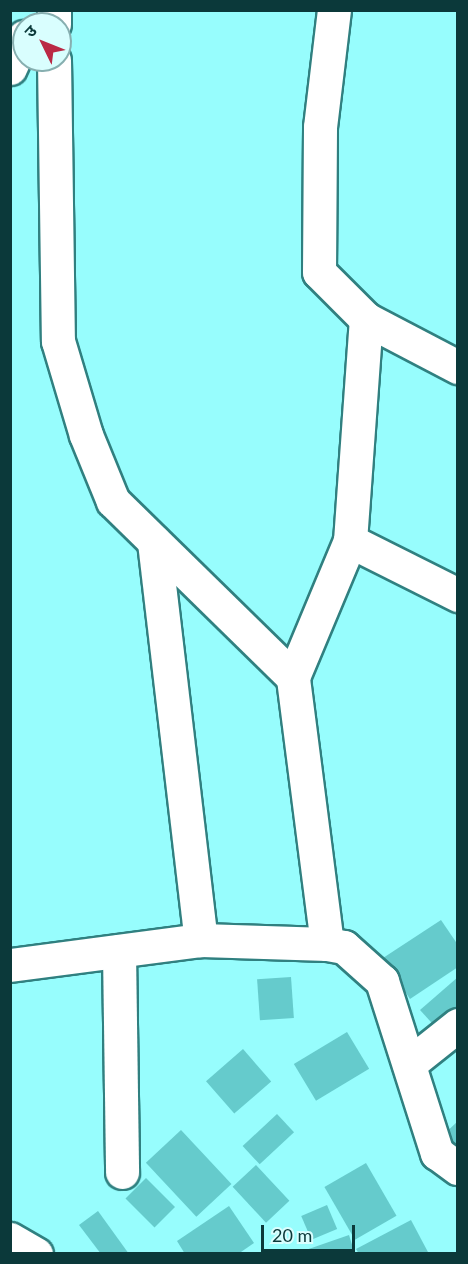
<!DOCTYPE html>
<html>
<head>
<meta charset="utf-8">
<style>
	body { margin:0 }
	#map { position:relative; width:468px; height:1264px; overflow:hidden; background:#97fdfd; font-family:Lato,"Noto Sans Devanagari",sans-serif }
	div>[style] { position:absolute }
	.building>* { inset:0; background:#65cbcc; transform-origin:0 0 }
	.roads { filter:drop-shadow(2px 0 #308080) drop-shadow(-2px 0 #308080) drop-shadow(0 2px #308080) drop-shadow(0 -2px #308080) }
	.minor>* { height:33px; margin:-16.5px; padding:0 16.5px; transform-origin:16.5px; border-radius:16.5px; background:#fff }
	span { translate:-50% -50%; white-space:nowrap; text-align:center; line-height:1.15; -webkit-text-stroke:4.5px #d9fefe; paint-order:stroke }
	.frame { position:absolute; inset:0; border:12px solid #0b393a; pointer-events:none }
	.north { position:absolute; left:12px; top:12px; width:60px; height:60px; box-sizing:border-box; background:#d9fefe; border:2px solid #87afb0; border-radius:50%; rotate:313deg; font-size:16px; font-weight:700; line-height:24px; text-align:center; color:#0b393a }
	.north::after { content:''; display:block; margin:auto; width:21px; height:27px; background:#ba2945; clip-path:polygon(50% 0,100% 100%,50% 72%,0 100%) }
	.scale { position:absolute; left:261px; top:1225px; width:94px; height:27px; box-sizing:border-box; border:3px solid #0b393a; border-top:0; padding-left:8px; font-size:18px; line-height:21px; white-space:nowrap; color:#0b393a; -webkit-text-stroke:4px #d9fefe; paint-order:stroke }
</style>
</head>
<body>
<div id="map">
	<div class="building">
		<div style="clip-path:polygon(441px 920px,458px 945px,458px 967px,410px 999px,383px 958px)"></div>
		<div style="left:291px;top:977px;width:41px;height:34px;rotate:86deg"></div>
		<div style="clip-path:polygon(458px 977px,458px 1019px,441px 1033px,420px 1010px)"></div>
		<div style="left:347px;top:1032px;width:43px;height:62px;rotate:59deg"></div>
		<div style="left:243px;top:1049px;width:43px;height:49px;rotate:49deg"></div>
		<div style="left:277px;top:1114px;width:25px;height:47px;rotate:47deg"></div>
		<div style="clip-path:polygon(458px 1121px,458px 1152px,442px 1136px)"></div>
		<div style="left:181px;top:1130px;width:74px;height:48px;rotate:47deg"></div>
		<div style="left:366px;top:1163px;width:61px;height:48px;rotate:60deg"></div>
		<div style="left:256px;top:1165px;width:49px;height:32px;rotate:47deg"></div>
		<div style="left:146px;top:1178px;width:41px;height:29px;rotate:45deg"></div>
		<div style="left:327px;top:1205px;width:26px;height:28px;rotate:67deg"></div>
		<div style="clip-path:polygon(229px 1206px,254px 1243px,238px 1254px,185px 1254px,177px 1241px)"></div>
		<div style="clip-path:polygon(98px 1211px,129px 1254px,101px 1254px,79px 1225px)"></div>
		<div style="clip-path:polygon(411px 1220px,429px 1254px,359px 1254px,356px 1249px)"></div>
		<div style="clip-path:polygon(349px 1235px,355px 1254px,301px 1254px,300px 1252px)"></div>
	</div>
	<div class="roads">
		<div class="minor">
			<div style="left:54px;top:10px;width:14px;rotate:90deg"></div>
			<div style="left:54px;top:60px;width:281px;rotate:89.2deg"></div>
			<div style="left:58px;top:341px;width:98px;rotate:73.4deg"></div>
			<div style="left:86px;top:435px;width:71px;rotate:67.8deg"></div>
			<div style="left:113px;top:501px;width:252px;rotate:44.4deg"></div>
			<div style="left:10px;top:68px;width:34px;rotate:-66deg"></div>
			<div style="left:366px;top:319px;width:104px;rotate:27.6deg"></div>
			<div style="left:350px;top:541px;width:121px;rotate:26.6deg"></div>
			<div style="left:154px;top:542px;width:401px;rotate:83.3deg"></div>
			<div style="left:327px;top:944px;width:269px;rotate:-97.3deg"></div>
			<div style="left:293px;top:677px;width:147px;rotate:-67.3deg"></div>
			<div style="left:350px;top:541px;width:223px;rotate:-85.9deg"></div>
			<div style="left:366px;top:319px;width:66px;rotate:-135deg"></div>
			<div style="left:319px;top:272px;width:145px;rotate:-89.6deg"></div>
			<div style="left:320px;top:127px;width:118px;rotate:-83.2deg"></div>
			<div style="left:119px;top:951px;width:221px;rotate:89.2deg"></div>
			<div style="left:10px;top:965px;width:193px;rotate:-7.5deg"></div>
			<div style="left:201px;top:940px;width:126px;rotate:1.8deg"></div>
			<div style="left:327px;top:944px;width:17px;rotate:10deg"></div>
			<div style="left:344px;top:947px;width:51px;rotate:41.8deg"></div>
			<div style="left:382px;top:981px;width:181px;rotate:72.3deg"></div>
			<div style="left:437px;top:1153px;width:26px;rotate:36deg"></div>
			<div style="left:409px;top:1064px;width:63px;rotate:-38.5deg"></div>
			<div style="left:10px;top:1239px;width:30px;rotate:30deg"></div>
		</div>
	</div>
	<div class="frame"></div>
	<div class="north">उ</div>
	<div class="scale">20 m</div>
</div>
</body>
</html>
